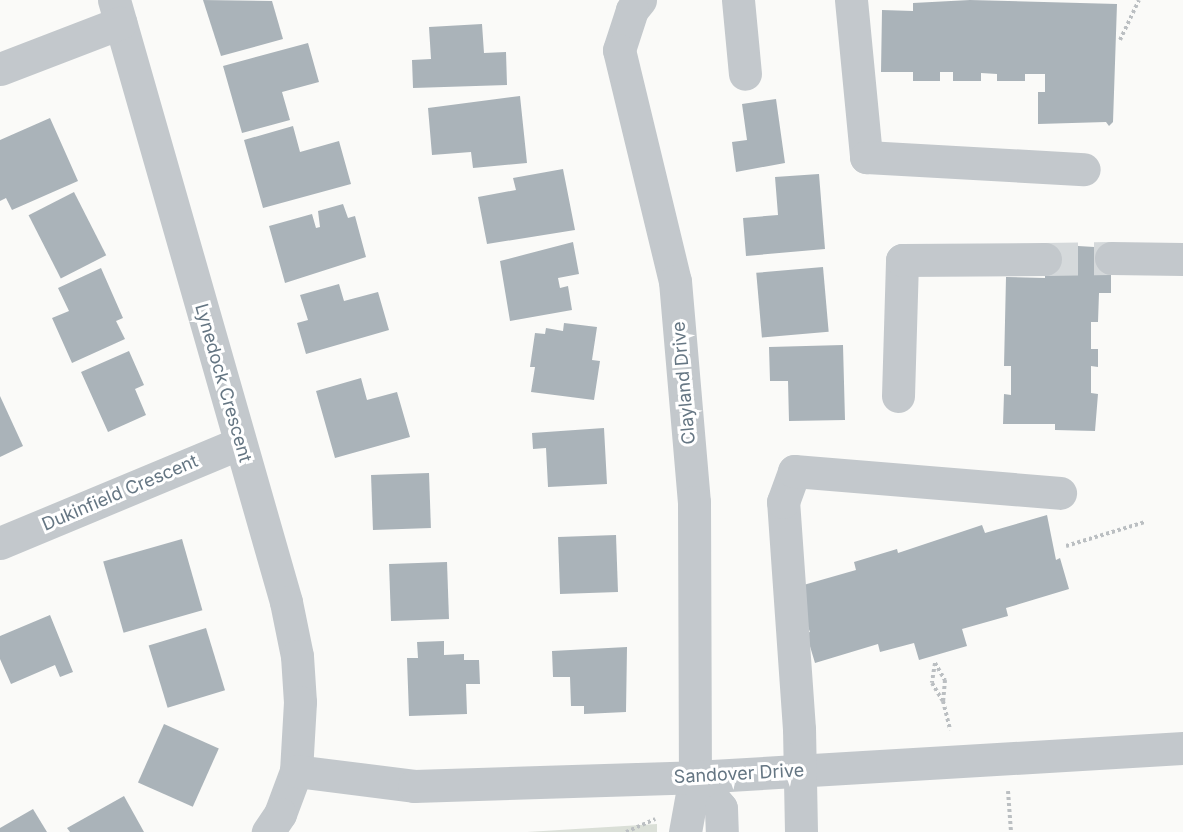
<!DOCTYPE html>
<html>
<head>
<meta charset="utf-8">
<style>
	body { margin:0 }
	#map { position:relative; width:1183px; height:832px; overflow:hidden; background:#fafaf8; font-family:Inter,sans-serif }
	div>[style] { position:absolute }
	.green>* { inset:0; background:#dadfd7 }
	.building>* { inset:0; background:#aab3b9; transform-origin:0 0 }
	.minor-tunnel>* { height:33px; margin-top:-16.5px; transform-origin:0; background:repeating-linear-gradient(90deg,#d5d9db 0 33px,transparent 0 49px) }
	.path>* { height:4px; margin-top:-2px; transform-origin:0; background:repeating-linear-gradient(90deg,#bbbfc2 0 3px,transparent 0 6px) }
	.minor>* { height:33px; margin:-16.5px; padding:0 16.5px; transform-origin:16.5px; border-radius:16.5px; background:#c3c8cc }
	span { translate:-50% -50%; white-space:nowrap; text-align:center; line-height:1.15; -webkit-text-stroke:6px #fff; paint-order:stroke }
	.street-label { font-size:18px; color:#657683 }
</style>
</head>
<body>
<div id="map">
	<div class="green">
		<div style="clip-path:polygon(657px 824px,657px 832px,527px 832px)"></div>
	</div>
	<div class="building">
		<div style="clip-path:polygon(203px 0,272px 1px,283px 39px,221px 56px)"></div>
		<div style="clip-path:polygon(970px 0,1117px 4px,1113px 122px,1109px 126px,1106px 122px,1038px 124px,1038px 92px,1045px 92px,1045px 74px,1025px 74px,1025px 81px,997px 81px,997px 74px,981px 73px,981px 81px,953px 81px,953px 72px,940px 72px,940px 81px,913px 81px,913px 72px,881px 72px,882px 10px,913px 11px,913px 3px)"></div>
		<div style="clip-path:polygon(482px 24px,484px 53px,506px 52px,507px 85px,413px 88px,412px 60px,431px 59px,429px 27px)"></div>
		<div style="clip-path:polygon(308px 43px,319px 82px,282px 92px,290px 120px,242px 133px,223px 66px)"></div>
		<div style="clip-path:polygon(520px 96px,527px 163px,473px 168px,471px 152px,432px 155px,428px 108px)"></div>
		<div style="clip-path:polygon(776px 99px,785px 163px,736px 172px,732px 142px,747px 140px,742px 104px)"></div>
		<div style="clip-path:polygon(50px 118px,78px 181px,12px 210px,6px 198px,0 201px,0 140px)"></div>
		<div style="clip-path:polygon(293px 126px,300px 152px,339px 141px,351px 184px,263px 208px,244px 140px)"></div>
		<div style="clip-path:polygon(563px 169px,575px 230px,487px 244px,478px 197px,516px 190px,513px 178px)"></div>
		<div style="clip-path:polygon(819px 174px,825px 249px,746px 256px,743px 218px,778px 215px,775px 177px)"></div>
		<div style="left:74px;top:192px;width:71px;height:51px;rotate:63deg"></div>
		<div style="clip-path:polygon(343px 204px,348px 218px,355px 216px,366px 257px,285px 283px,269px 226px,312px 214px,316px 228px,320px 227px,318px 211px)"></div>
		<div style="clip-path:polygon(573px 242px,579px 274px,558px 278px,560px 288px,568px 286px,572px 310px,510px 321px,500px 261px)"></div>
		<div style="clip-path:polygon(1045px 244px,1111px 248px,1111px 293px,1099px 293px,1098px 322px,1091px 322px,1091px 349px,1098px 349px,1098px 367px,1091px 366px,1091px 393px,1098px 394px,1095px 431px,1055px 430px,1055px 424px,1003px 424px,1004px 394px,1011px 395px,1011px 366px,1004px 366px,1006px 277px,1045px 278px)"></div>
		<div style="left:823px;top:267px;width:65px;height:67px;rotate:85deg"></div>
		<div style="clip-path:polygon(101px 268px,123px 318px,116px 321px,125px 339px,72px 363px,52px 318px,69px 311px,58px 288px)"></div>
		<div style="clip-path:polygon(339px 284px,344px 301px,378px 292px,389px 330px,306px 354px,297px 323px,308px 320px,300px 295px)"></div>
		<div style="clip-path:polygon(564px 323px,597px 327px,592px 360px,600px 361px,594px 400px,531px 392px,535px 367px,530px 367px,535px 333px,545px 334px,546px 328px,563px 331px)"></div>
		<div style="clip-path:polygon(843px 345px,845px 420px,789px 421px,788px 381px,770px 381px,769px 347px)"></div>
		<div style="clip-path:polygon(129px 351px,144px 385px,135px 389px,146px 415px,108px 432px,81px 372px)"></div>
		<div style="clip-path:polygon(361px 378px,367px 400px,397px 392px,410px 437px,335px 458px,316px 391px)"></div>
		<div style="clip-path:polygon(0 396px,23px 446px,0 457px)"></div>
		<div style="clip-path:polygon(604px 428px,607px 484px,548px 487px,546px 448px,533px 449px,532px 433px)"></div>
		<div style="left:429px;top:473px;width:55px;height:58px;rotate:88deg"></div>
		<div style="clip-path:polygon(1047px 515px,1056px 560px,1060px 558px,1069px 589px,1006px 608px,1008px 616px,962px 629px,967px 646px,919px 660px,914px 643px,880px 652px,878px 644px,815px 663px,806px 633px,810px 632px,793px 588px,856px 570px,854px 562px,897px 549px,898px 553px,982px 525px,985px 533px)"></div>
		<div style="left:616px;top:535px;width:57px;height:58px;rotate:88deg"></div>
		<div style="left:182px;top:539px;width:74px;height:82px;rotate:74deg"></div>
		<div style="left:447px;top:562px;width:57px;height:58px;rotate:88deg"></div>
		<div style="clip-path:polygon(50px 615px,73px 672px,60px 677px,55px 665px,11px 684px,0 659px,0 636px)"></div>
		<div style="left:206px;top:628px;width:65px;height:60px;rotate:73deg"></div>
		<div style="clip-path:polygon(444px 641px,444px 655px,464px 654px,464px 660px,479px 660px,480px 684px,466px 684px,467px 714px,409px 716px,407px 658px,418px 658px,417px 642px)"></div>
		<div style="clip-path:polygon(627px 647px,626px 712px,584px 714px,584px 706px,571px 706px,570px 677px,553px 677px,552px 651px)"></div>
		<div style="left:164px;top:724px;width:60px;height:64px;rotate:24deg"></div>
		<div style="clip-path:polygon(124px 796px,144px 832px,70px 832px,67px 828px)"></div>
		<div style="clip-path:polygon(33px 809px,47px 832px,0 832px,0 828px)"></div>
	</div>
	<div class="minor-tunnel">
		<div style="left:1045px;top:259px;width:66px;rotate:-0.9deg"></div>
	</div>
	<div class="path">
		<div style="left:1120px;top:40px;width:44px;rotate:-64.6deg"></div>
		<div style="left:1066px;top:546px;width:83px;rotate:-16.9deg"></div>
		<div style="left:935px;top:663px;width:20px;rotate:99deg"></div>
		<div style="left:932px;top:683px;width:21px;rotate:59deg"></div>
		<div style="left:943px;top:701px;width:30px;rotate:76deg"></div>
		<div style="left:935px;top:663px;width:20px;rotate:60deg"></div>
		<div style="left:945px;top:680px;width:21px;rotate:95deg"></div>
		<div style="left:1008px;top:791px;width:41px;rotate:85.8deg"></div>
		<div style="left:626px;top:832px;width:32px;rotate:-24deg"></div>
	</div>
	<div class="minor">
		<div style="left:114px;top:0;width:626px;rotate:74.05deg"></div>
		<div style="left:286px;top:602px;width:55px;rotate:78.5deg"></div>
		<div style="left:297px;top:656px;width:46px;rotate:86.3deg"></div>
		<div style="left:300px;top:702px;width:69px;rotate:93.3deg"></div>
		<div style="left:296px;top:771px;width:46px;rotate:110.4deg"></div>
		<div style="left:280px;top:814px;width:22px;rotate:124deg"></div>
		<div style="left:640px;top:0;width:13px;rotate:129deg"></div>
		<div style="left:632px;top:10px;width:42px;rotate:108deg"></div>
		<div style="left:619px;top:50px;width:238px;rotate:76.4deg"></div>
		<div style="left:675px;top:281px;width:222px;rotate:85.1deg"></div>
		<div style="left:694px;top:502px;width:275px;rotate:89.8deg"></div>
		<div style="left:695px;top:777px;width:56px;rotate:100.3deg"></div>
		<div style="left:738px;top:0;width:74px;rotate:84.6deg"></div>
		<div style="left:851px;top:0;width:158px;rotate:84.5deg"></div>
		<div style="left:866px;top:157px;width:218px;rotate:3.2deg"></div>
		<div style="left:0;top:69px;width:129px;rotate:-21deg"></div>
		<div style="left:1111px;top:258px;width:72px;rotate:0.8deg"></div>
		<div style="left:898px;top:396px;width:136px;rotate:-88.3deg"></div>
		<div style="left:902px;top:260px;width:143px;rotate:-0.4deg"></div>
		<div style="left:0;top:543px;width:260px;rotate:-22.6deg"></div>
		<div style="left:296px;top:771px;width:119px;rotate:7.2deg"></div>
		<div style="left:414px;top:786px;width:281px;rotate:-1.8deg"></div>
		<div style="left:695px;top:777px;width:489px;rotate:-3.4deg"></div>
		<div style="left:695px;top:777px;width:40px;rotate:50deg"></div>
		<div style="left:721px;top:808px;width:24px;rotate:88deg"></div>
		<div style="left:801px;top:832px;width:103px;rotate:-91.1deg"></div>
		<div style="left:799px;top:729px;width:228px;rotate:-94deg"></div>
		<div style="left:783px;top:502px;width:33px;rotate:-70deg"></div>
		<div style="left:794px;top:471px;width:267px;rotate:4.7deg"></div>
	</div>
	<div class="street-label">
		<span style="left:223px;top:383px;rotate:74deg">Lynedock Crescent</span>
		<span style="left:684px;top:383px;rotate:-95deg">Clayland Drive</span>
		<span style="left:120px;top:493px;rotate:-23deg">Dukinfield Crescent</span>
		<span style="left:739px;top:774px;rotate:-3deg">Sandover Drive</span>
	</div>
</div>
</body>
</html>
